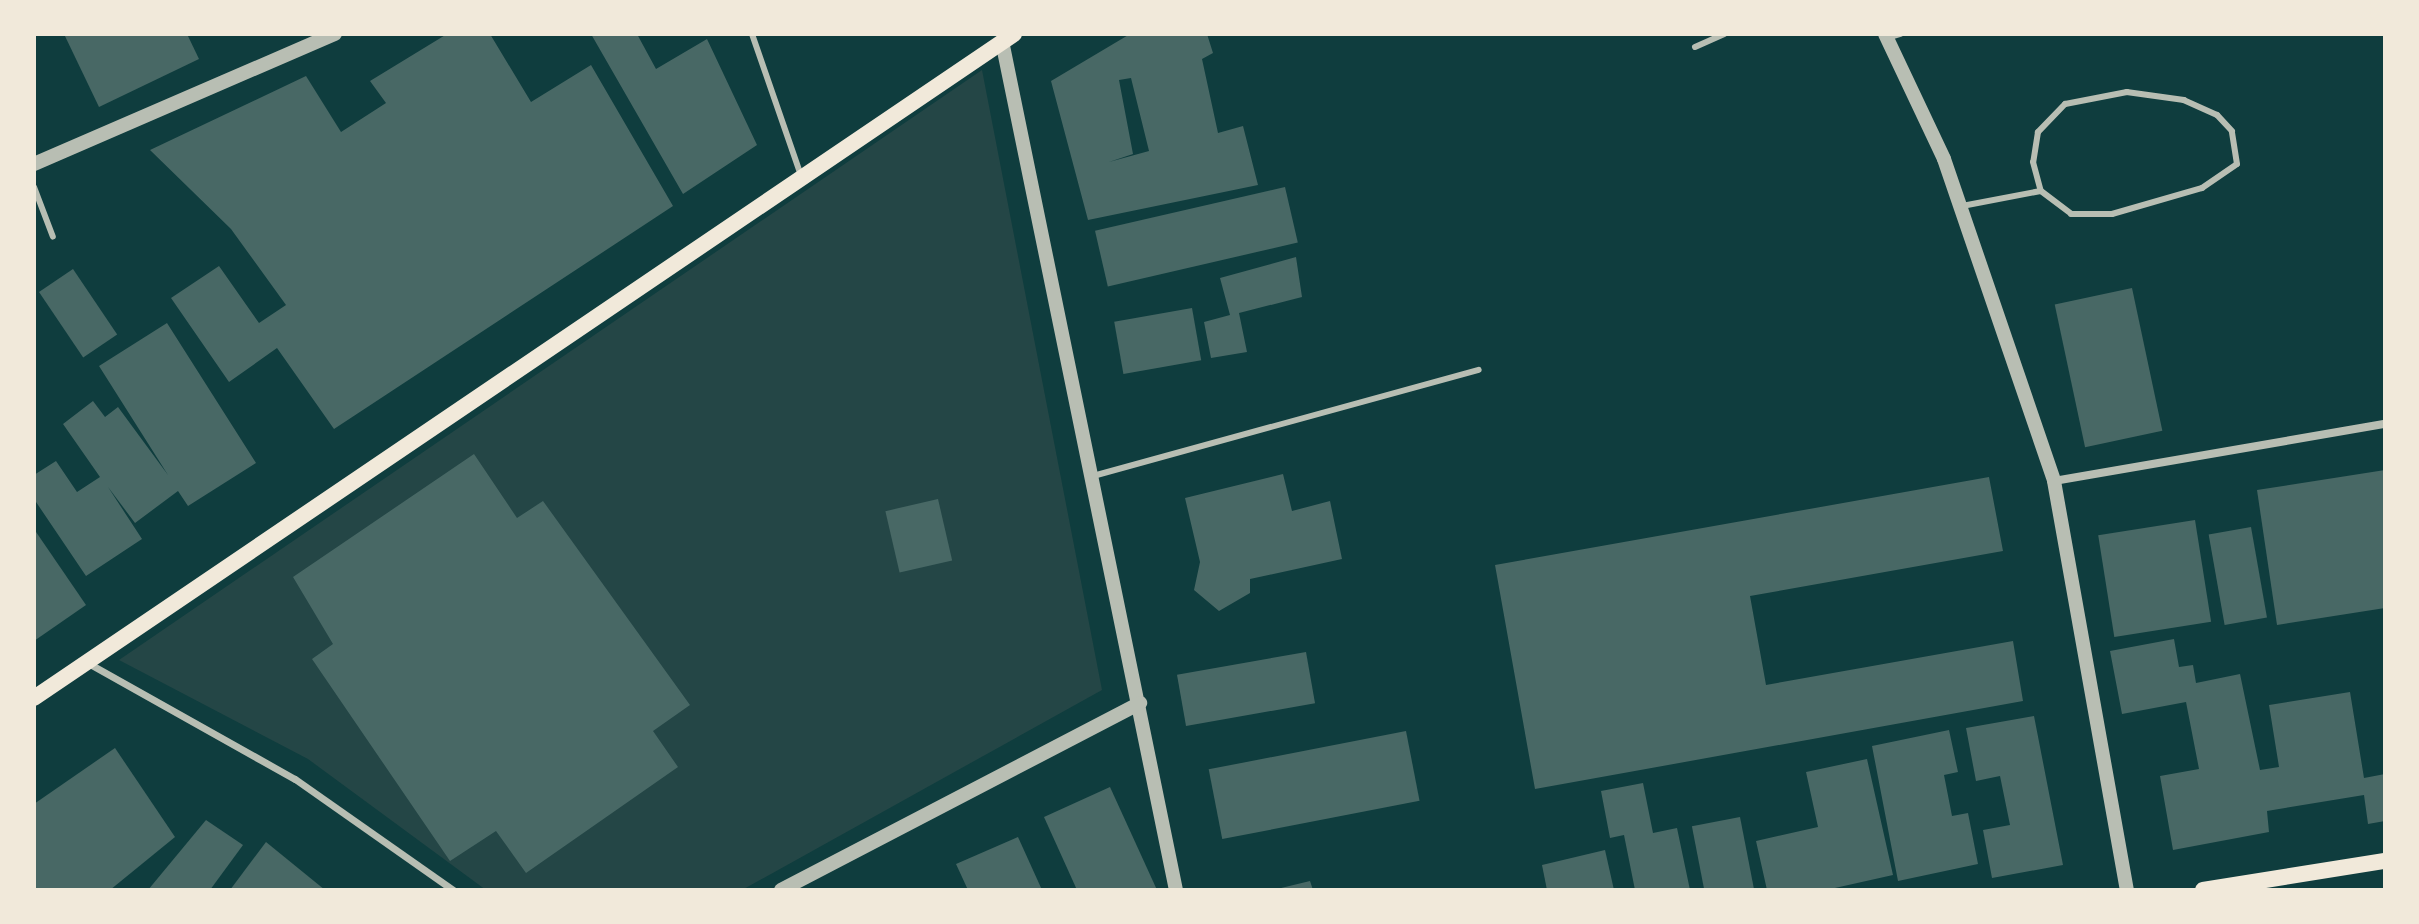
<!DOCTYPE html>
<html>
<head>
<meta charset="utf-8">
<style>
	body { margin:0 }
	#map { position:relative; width:2419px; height:924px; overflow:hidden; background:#0f3d3e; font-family:Inter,sans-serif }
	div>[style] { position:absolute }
	.green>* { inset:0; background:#244646 }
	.building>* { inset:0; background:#486865; transform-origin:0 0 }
	.service>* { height:6px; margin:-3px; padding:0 3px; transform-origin:3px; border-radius:3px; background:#b8beb3 }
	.pedestrian>* { height:7px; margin:-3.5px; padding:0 3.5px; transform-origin:3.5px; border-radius:3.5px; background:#b8beb3 }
	.minor>* { height:8px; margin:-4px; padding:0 4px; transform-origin:4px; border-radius:4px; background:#b8beb3 }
	.tertiary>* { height:14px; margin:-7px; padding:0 7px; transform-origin:7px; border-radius:7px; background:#b8beb3 }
	.secondary>* { height:16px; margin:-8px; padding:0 8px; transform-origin:8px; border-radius:8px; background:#f1e9da }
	span { translate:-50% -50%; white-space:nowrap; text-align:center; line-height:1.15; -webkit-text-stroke:6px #f1e9da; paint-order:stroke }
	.frame { position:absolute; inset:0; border:36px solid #f1e9da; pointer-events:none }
</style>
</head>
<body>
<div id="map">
	<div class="green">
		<div style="clip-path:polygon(982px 70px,1102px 690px,742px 890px,486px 890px,308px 759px,119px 660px)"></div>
	</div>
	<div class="building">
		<div style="clip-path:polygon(64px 34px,187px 34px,199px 59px,99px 107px)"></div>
		<div style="clip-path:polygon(447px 34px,490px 34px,531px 102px,591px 65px,673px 206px,334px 429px,277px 348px,229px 382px,171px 298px,219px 266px,259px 323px,286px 305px,231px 229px,150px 150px,306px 76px,341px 132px,386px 103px,370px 81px)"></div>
		<div style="clip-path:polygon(591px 34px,637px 34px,656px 69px,707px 39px,757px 145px,683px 194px)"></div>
		<div style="clip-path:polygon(evenodd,1130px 34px,1207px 34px,1213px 53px,1202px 59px,1218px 133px,1243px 126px,1258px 185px,1088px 220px,1051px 81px,1130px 34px,1131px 78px,1149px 151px,1109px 162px,1133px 154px,1119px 80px,1131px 78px)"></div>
		<div style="left:1285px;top:187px;width:57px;height:195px;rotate:77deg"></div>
		<div style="clip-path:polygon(1296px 257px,1302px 297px,1239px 313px,1247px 352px,1211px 358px,1204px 322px,1230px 315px,1220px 278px)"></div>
		<div style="left:73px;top:269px;width:79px;height:41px;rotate:56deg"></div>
		<div style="left:2132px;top:288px;width:146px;height:79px;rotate:78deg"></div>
		<div style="left:1192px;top:308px;width:53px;height:79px;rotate:80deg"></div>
		<div style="clip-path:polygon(167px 323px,256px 463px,188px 506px,178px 491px,135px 523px,108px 487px,142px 539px,86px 576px,34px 499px,34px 475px,56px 461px,77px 492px,100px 477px,63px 424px,93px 401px,105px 417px,118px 407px,168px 475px,99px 366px)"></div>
		<div style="clip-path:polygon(474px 454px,517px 518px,543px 501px,690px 705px,653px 731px,678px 767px,526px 873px,496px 831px,450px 861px,312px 659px,333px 644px,293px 577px)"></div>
		<div style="clip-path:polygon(2385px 470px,2385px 608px,2277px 625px,2257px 490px)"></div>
		<div style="clip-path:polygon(1283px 474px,1292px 511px,1330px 501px,1342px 559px,1250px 579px,1250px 593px,1219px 611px,1194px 590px,1200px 562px,1185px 498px)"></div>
		<div style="clip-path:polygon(1989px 477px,2003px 551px,1750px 596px,1766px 685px,2013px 641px,2023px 701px,1535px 789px,1495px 565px)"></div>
		<div style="left:938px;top:499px;width:63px;height:54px;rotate:77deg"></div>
		<div style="left:2195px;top:520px;width:103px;height:98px;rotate:81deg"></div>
		<div style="left:2251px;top:527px;width:92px;height:43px;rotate:80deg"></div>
		<div style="clip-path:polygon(34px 529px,86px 605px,34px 641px)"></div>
		<div style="clip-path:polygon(2174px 639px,2179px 667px,2193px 665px,2196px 683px,2240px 674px,2260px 770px,2279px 767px,2269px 705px,2350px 692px,2364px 778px,2385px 774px,2385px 821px,2368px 824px,2364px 795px,2267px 811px,2269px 832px,2173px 850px,2160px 776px,2199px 769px,2186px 702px,2122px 714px,2110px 651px)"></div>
		<div style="left:1306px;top:652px;width:52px;height:131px;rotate:80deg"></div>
		<div style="clip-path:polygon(2034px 716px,2063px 865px,1992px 878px,1983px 830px,2010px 825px,2000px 776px,1976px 781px,1966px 728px)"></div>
		<div style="clip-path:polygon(1949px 730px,1958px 772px,1944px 775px,1952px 816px,1968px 813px,1978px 864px,1898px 881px,1872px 746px)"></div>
		<div style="left:1406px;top:731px;width:71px;height:201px;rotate:79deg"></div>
		<div style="clip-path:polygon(115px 748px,175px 837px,110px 890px,34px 890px,34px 804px)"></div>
		<div style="clip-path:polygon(1867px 759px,1893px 875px,1826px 890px,1767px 890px,1756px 841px,1818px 827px,1806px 772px)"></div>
		<div style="clip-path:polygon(1643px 783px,1653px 833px,1677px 828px,1690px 890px,1635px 890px,1624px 835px,1610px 838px,1601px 791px)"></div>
		<div style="clip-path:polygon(1110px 787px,1157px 890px,1077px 890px,1044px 817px)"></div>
		<div style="left:1740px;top:817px;width:74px;height:49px;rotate:79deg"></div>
		<div style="clip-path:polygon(206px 820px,243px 845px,210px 890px,148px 890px)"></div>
		<div style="clip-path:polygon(1018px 837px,1042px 890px,968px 890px,956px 864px)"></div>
		<div style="clip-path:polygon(266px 842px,325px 890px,230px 890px)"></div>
		<div style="clip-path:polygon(1605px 850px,1614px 890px,1547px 890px,1542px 865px)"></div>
		<div style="clip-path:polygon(1310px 881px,1313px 890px,1277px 890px,1277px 889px)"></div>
	</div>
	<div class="service">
		<div style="left:752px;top:34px;width:147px;rotate:70.9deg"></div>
		<div style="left:1887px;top:38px;width:14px;rotate:-17deg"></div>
		<div style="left:1695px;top:47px;width:32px;rotate:-24deg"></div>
		<div style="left:34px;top:187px;width:53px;rotate:69.2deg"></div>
		<div style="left:1962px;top:206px;width:80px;rotate:-10.8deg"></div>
		<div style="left:2041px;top:191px;width:38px;rotate:37deg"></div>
		<div style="left:2071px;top:214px;width:41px"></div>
		<div style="left:2112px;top:214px;width:94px;rotate:-16.1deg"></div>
		<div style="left:2202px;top:188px;width:42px;rotate:-34.4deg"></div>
		<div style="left:2237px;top:164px;width:33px;rotate:-99deg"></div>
		<div style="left:2232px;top:131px;width:22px;rotate:-133deg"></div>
		<div style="left:2217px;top:115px;width:36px;rotate:-156deg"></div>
		<div style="left:2184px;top:100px;width:58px;rotate:-172deg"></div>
		<div style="left:2127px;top:92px;width:63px;rotate:169deg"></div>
		<div style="left:2065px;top:104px;width:39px;rotate:134deg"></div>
		<div style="left:2038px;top:132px;width:30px;rotate:99deg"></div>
		<div style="left:2033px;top:162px;width:30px;rotate:75deg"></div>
		<div style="left:1093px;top:476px;width:400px;rotate:-15.4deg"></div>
	</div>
	<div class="pedestrian">
		<div style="left:88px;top:663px;width:237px;rotate:29.3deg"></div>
		<div style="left:295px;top:779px;width:193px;rotate:35.1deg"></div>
	</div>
	<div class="minor">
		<div style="left:2054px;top:481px;width:336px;rotate:-9.8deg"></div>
	</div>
	<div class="tertiary">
		<div style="left:1885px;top:34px;width:138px;rotate:64.7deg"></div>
		<div style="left:1944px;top:159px;width:340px;rotate:71.1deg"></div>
		<div style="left:2054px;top:481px;width:415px;rotate:79.9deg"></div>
		<div style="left:1002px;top:41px;width:867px;rotate:78.42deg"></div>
		<div style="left:34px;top:164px;width:328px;rotate:-23.4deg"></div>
		<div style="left:781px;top:890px;width:405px;rotate:-27.5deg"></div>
	</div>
	<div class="secondary">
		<div style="left:34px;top:698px;width:1184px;rotate:-34.12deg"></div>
		<div style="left:2203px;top:890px;width:184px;rotate:-9.1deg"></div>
	</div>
	<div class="frame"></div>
</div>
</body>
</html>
